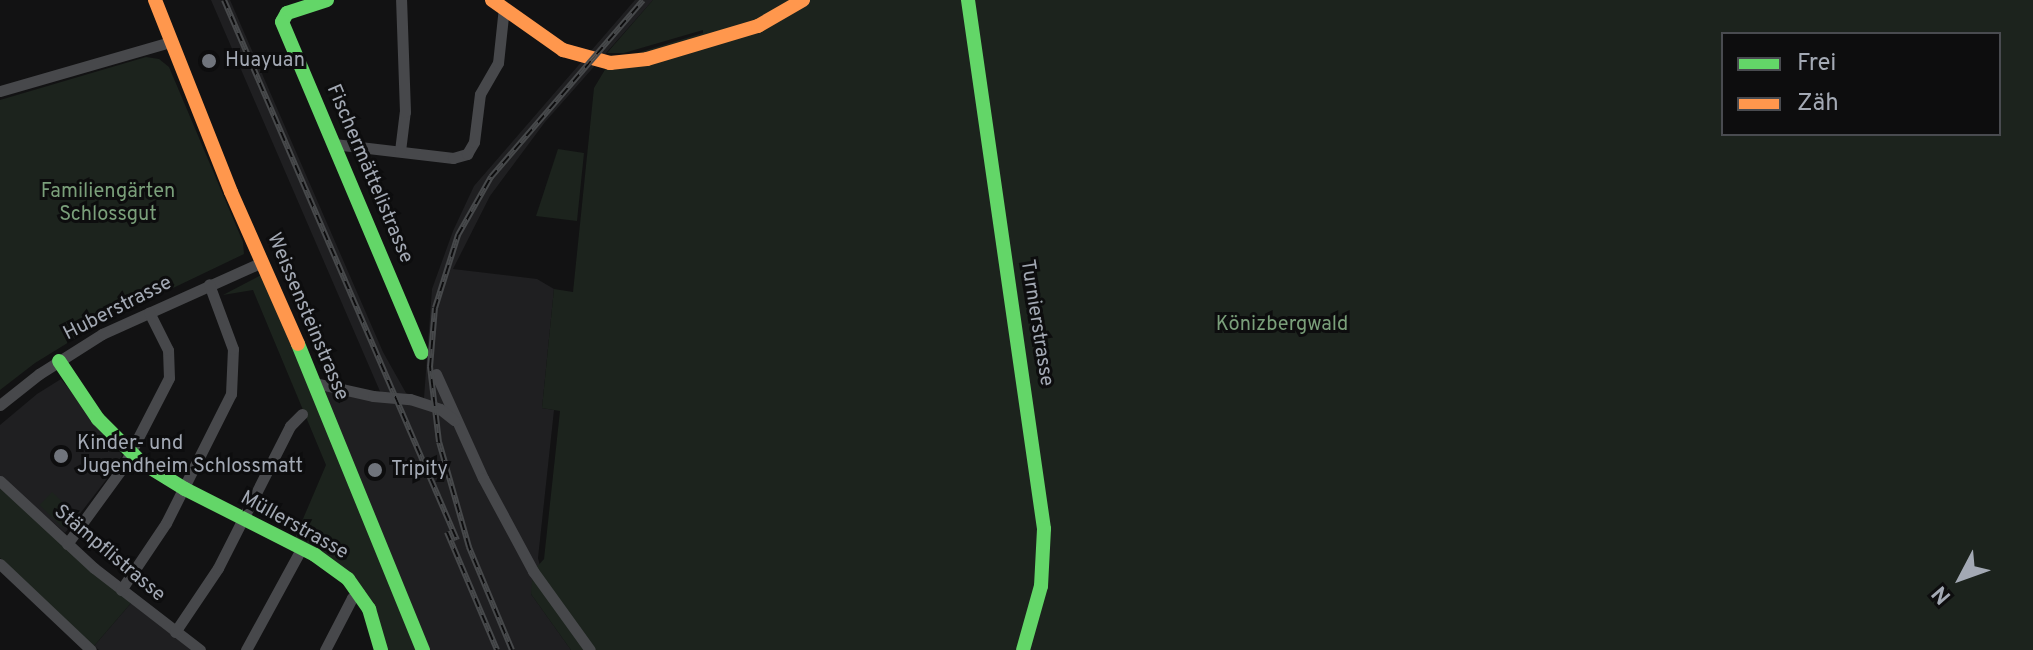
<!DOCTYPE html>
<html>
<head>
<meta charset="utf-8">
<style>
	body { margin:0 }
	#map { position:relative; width:2033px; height:650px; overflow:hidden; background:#121213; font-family:Overpass,sans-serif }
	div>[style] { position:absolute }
	.built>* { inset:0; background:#1f1f21 }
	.green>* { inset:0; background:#1c231d; transform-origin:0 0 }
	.street>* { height:11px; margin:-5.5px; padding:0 5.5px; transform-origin:5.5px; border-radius:5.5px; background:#47484b }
	.fast>* { height:14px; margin:-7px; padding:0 7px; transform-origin:7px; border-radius:7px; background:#63d668 }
	.slow>* { height:14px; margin:-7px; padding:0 7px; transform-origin:7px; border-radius:7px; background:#ff974d }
	.rail>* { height:6px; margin-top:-3px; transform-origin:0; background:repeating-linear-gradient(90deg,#0d0d0e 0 9px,#47494b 0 18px); box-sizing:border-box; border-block:2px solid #47494b }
	.dots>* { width:22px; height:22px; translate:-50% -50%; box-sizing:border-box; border:4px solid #0d0d0e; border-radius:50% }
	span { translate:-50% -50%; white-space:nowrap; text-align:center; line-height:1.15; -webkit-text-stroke:6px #0d0d0e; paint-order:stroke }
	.poi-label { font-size:20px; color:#a3a9b4 }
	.left { translate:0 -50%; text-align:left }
	.street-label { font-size:20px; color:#a3a9b4 }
	.park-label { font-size:20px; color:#7a9f7a }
	.legend { position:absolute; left:1721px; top:32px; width:280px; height:104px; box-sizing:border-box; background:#0d0d0e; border:2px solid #494b50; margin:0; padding:10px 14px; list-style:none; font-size:24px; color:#a3a9b4 }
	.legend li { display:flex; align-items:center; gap:16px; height:40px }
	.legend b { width:40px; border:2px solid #494b50 }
	.north { position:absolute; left:1921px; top:538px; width:80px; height:80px; -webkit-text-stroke:6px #0d0d0e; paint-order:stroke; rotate:229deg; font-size:22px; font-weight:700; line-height:32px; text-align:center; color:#a3a9b4 }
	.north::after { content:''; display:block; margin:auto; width:28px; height:36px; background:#a3a9b4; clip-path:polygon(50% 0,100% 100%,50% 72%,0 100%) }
</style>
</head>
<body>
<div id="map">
	<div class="built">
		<div style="clip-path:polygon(211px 0,230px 0,383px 352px,406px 393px,424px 398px,432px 289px,453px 231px,474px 186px,635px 0,653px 0,545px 122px,490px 196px,453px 269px,537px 279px,554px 289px,542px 408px,554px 410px,538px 558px,540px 566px,531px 594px,571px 650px,422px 650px,315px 383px,382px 396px)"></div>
		<div style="clip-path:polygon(61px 379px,122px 455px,120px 462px,65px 533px,0 476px,0 425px,37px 394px)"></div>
		<div style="clip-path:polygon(131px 603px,192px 650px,99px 650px,94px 646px)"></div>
	</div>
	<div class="green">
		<div style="clip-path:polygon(653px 0,794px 0,764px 18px,646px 55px,634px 54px,703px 33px,703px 30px,624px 53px,607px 53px)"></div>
		<div style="clip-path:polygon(evenodd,810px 0,2033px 0,2033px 650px,571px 650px,531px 594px,533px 571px,544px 559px,560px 411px,542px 408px,554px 289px,573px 292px,594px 88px,606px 68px,800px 9px,810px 0,1723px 34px,1999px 34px,1999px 134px,1723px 134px,1723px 34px)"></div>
		<div style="clip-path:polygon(146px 57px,159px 59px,169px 67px,243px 242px,244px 254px,100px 323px,35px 363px,0 390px,0 100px)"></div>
		<div style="clip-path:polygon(558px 149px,584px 153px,577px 221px,536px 216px)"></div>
		<div style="clip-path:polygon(265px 273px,422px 650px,385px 650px,373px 607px,294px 540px,326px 465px,253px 290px,223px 295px)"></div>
		<div style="clip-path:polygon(0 488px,131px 603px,94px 646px,0 558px)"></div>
		<div style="left:52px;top:492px;width:32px;height:18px;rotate:44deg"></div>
	</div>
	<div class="street">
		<div style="left:0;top:91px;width:177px;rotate:-16.1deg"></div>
		<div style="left:334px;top:144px;width:120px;rotate:6.7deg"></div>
		<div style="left:453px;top:158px;width:15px;rotate:-16deg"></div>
		<div style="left:467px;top:154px;width:14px;rotate:-60deg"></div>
		<div style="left:474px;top:142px;width:48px;rotate:-82.9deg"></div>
		<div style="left:480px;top:94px;width:36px;rotate:-60deg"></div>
		<div style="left:498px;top:63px;width:56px;rotate:-83.9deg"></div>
		<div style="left:400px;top:151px;width:39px;rotate:-83deg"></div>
		<div style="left:405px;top:112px;width:112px;rotate:-92deg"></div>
		<div style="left:436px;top:374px;width:114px;rotate:65.7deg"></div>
		<div style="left:483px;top:478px;width:106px;rotate:61.7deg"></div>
		<div style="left:533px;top:571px;width:97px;rotate:54.2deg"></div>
		<div style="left:315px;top:383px;width:59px;rotate:12.6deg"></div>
		<div style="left:373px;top:396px;width:37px;rotate:5deg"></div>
		<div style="left:410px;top:399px;width:32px;rotate:18deg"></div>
		<div style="left:440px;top:409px;width:18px;rotate:38deg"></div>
		<div style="left:0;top:405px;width:50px;rotate:-38.5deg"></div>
		<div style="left:39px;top:374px;width:75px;rotate:-32.4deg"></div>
		<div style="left:102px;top:334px;width:175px;rotate:-24.2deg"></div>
		<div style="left:0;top:481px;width:128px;rotate:42.8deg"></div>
		<div style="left:94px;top:568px;width:134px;rotate:37.7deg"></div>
		<div style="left:67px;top:544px;width:95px;rotate:-54deg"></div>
		<div style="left:123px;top:467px;width:100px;rotate:-62.7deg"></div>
		<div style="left:169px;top:378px;width:28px;rotate:-92deg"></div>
		<div style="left:168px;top:350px;width:42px;rotate:-116.6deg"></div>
		<div style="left:0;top:564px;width:125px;rotate:43.4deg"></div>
		<div style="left:121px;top:590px;width:81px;rotate:-56.1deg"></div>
		<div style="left:166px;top:523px;width:144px;rotate:-63.3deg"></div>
		<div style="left:231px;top:394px;width:45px;rotate:-87.5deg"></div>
		<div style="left:233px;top:349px;width:69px;rotate:-110.3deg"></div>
		<div style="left:175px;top:632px;width:77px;rotate:-56.1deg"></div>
		<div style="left:218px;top:568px;width:159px;rotate:-63.1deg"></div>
		<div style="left:290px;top:426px;width:17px;rotate:-45deg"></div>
		<div style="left:246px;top:650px;width:115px;rotate:-61.4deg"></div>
		<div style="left:325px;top:650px;width:59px;rotate:-62.6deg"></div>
		<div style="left:352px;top:598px;width:9px;rotate:-32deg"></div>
	</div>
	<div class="fast">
		<div style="left:327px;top:0;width:42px;rotate:162deg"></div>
		<div style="left:287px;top:13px;width:10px;rotate:119deg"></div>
		<div style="left:282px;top:22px;width:359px;rotate:67.1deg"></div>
		<div style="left:968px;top:0;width:534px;rotate:81.82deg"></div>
		<div style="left:1044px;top:529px;width:57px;rotate:93deg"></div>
		<div style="left:1041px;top:586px;width:66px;rotate:105.7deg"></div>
		<div style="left:298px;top:344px;width:331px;rotate:67.8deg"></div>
		<div style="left:59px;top:361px;width:70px;rotate:56.1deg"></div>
		<div style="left:98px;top:419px;width:61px;rotate:45deg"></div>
		<div style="left:141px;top:462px;width:52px;rotate:31.5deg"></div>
		<div style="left:185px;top:489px;width:146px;rotate:26.9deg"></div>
		<div style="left:315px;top:555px;width:41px;rotate:36deg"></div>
		<div style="left:348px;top:579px;width:37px;rotate:55deg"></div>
		<div style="left:369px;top:609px;width:43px;rotate:73.7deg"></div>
	</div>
	<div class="slow">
		<div style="left:155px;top:0;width:206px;rotate:68.4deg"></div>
		<div style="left:231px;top:192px;width:166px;rotate:66.2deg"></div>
		<div style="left:492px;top:0;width:87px;rotate:35.2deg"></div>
		<div style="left:563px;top:50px;width:49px;rotate:15.5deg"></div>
		<div style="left:610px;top:63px;width:37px;rotate:-6deg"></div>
		<div style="left:647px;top:59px;width:116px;rotate:-16.6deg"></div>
		<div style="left:758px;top:26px;width:52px;rotate:-30deg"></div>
	</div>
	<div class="rail">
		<div style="left:224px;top:0;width:588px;rotate:66.66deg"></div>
		<div style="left:447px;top:532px;width:128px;rotate:67deg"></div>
		<div style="left:512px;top:650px;width:112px;rotate:-112.7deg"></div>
		<div style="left:469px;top:547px;width:109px;rotate:-105.9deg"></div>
		<div style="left:439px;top:442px;width:76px;rotate:-96.8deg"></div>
		<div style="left:430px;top:367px;width:59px;rotate:-85.2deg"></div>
		<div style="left:435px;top:308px;width:77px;rotate:-72.5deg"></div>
		<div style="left:458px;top:235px;width:67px;rotate:-60.4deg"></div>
		<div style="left:491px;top:177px;width:233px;rotate:-49.3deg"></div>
	</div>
	<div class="dots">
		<div style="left:209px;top:61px;background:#70747c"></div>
		<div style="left:61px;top:456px;background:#70747c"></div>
		<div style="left:375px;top:470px;background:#70747c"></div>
	</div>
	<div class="poi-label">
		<span class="left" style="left:225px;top:61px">Huayuan</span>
		<span class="left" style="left:77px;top:456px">Kinder- und<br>Jugendheim Schlossmatt</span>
		<span class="left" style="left:391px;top:470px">Tripity</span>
	</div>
	<div class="street-label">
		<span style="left:369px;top:174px;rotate:67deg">Fischermättelistrasse</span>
		<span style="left:118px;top:309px;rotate:-27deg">Huberstrasse</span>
		<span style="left:307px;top:317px;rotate:67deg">Weissensteinstrasse</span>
		<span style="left:1036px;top:323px;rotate:81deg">Turnierstrasse</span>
		<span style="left:294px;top:526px;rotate:29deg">Müllerstrasse</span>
		<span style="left:109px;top:554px;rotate:40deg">Stämpflistrasse</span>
	</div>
	<div class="park-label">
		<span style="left:108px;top:204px">Familiengärten<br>Schlossgut</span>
		<span style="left:1282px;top:325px">Könizbergwald</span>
	</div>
	<ul class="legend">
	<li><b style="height:10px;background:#63d668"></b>Frei</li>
	<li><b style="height:10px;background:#ff974d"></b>Zäh</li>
	</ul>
	<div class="north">N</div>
</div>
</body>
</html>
